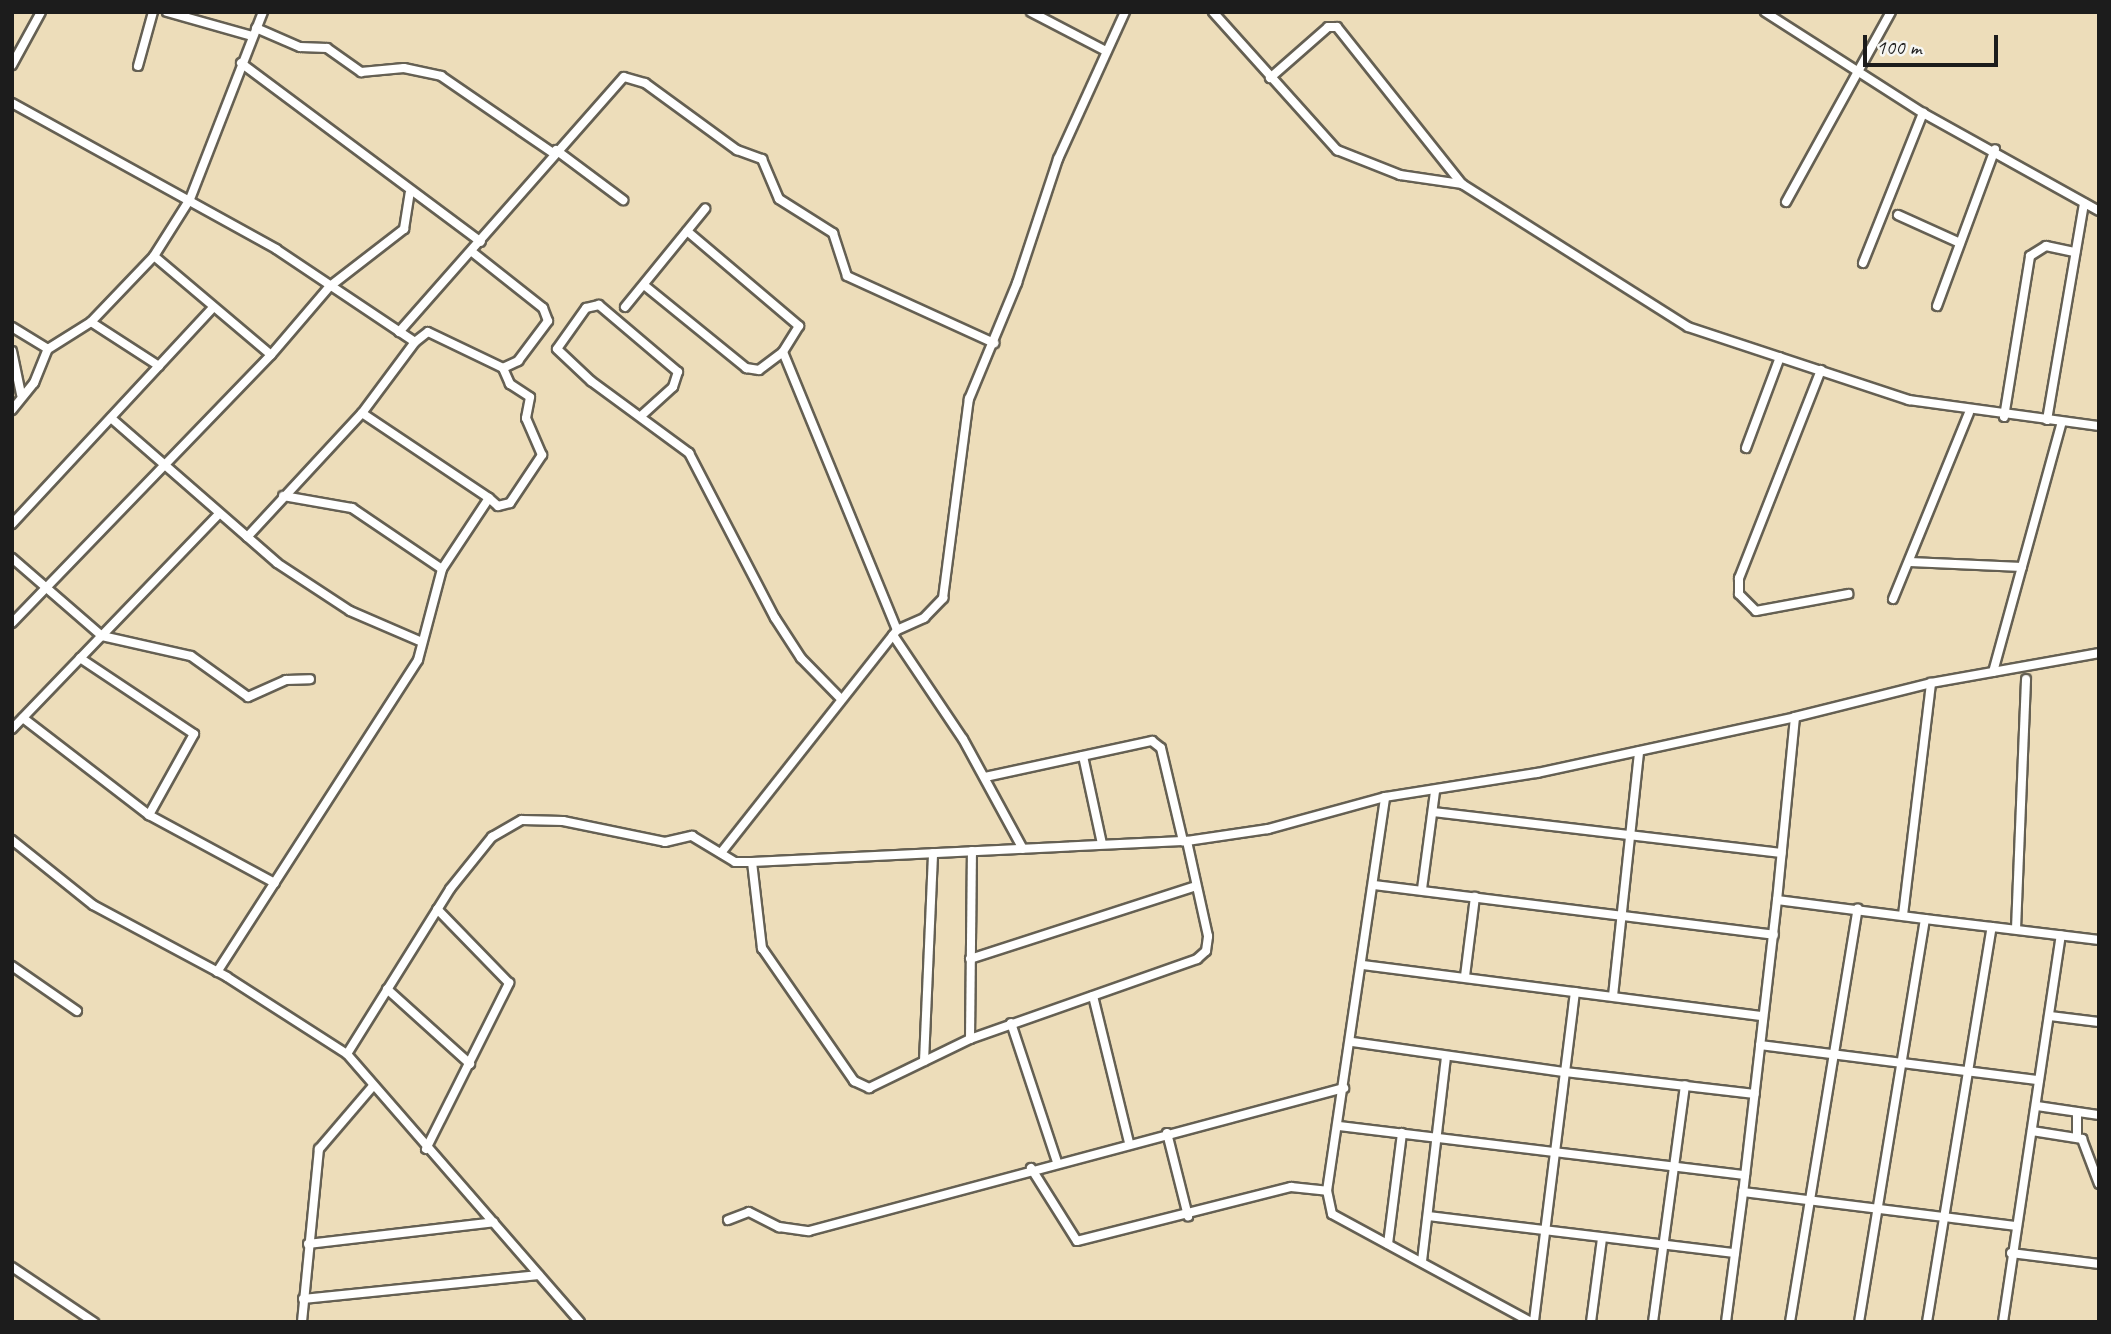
<!DOCTYPE html>
<html>
<head>
<meta charset="utf-8">
<style>
	body { margin:0 }
	#map { position:relative; width:2111px; height:1334px; overflow:hidden; background:#edddba; font-family:Caveat,sans-serif }
	div>[style] { position:absolute }
	.roads { filter:drop-shadow(2px 0 #656053) drop-shadow(-2px 0 #656053) drop-shadow(0 2px #656053) drop-shadow(0 -2px #656053) }
	.street>* { height:8px; margin:-4px; padding:0 4px; transform-origin:4px; border-radius:4px; background:#fff }
	span { translate:-50% -50%; white-space:nowrap; text-align:center; line-height:1.15; -webkit-text-stroke:5px #f6f6f2; paint-order:stroke }
	.frame { position:absolute; inset:0; border:14px solid #1c1c1c; pointer-events:none }
	.scale { position:absolute; left:1863px; top:35px; width:135px; height:32px; box-sizing:border-box; border:4px solid #1c1c1c; border-top:0; padding-left:9px; font-size:21px; line-height:24px; white-space:nowrap; color:#1c1c1c; -webkit-text-stroke:5px #f6f6f2; paint-order:stroke }
</style>
</head>
<body>
<div id="map">
	<div class="roads">
		<div class="street">
			<div style="left:167px;top:12px;width:88px;rotate:15.8deg"></div>
			<div style="left:1031px;top:12px;width:82px;rotate:27.5deg"></div>
			<div style="left:1213px;top:12px;width:186px;rotate:48.1deg"></div>
			<div style="left:1337px;top:150px;width:68px;rotate:21.6deg"></div>
			<div style="left:1400px;top:175px;width:63px;rotate:8.3deg"></div>
			<div style="left:1765px;top:12px;width:188px;rotate:32.6deg"></div>
			<div style="left:1923px;top:113px;width:201px;rotate:29.1deg"></div>
			<div style="left:256px;top:28px;width:48px;rotate:23.4deg"></div>
			<div style="left:300px;top:47px;width:27px;rotate:2deg"></div>
			<div style="left:327px;top:48px;width:42px;rotate:35.2deg"></div>
			<div style="left:361px;top:72px;width:43px;rotate:-5.3deg"></div>
			<div style="left:404px;top:68px;width:38px;rotate:12deg"></div>
			<div style="left:441px;top:76px;width:136px;rotate:34.5deg"></div>
			<div style="left:241px;top:63px;width:299px;rotate:36.7deg"></div>
			<div style="left:12px;top:65px;width:60px;rotate:-61.3deg"></div>
			<div style="left:138px;top:66px;width:56px;rotate:-74.5deg"></div>
			<div style="left:1270px;top:78px;width:77px;rotate:-41.3deg"></div>
			<div style="left:1328px;top:27px;width:9px"></div>
			<div style="left:1337px;top:27px;width:201px;rotate:51.5deg"></div>
			<div style="left:1462px;top:184px;width:267px;rotate:32.3deg"></div>
			<div style="left:1688px;top:327px;width:233px;rotate:18.3deg"></div>
			<div style="left:1909px;top:400px;width:192px;rotate:7.8deg"></div>
			<div style="left:12px;top:103px;width:302px;rotate:28.9deg"></div>
			<div style="left:276px;top:249px;width:167px;rotate:33.8deg"></div>
			<div style="left:415px;top:342px;width:89px;rotate:126.7deg"></div>
			<div style="left:362px;top:413px;width:169px;rotate:132.8deg"></div>
			<div style="left:556px;top:150px;width:84px;rotate:36.7deg"></div>
			<div style="left:1786px;top:202px;width:217px;rotate:-61.1deg"></div>
			<div style="left:1898px;top:215px;width:68px;rotate:24.3deg"></div>
			<div style="left:687px;top:231px;width:147px;rotate:40.3deg"></div>
			<div style="left:799px;top:326px;width:31px;rotate:122deg"></div>
			<div style="left:783px;top:352px;width:300px;rotate:67.7deg"></div>
			<div style="left:897px;top:630px;width:284px;rotate:128.3deg"></div>
			<div style="left:154px;top:256px;width:67px;rotate:-57.7deg"></div>
			<div style="left:190px;top:199px;width:201px;rotate:-68.7deg"></div>
			<div style="left:1863px;top:263px;width:162px;rotate:-68.2deg"></div>
			<div style="left:644px;top:285px;width:132px;rotate:39.1deg"></div>
			<div style="left:746px;top:368px;width:13px;rotate:9deg"></div>
			<div style="left:759px;top:370px;width:30px;rotate:-37deg"></div>
			<div style="left:1937px;top:306px;width:167px;rotate:-69.7deg"></div>
			<div style="left:625px;top:307px;width:127px;rotate:-50.8deg"></div>
			<div style="left:91px;top:322px;width:81px;rotate:32.9deg"></div>
			<div style="left:12px;top:327px;width:42px;rotate:31.4deg"></div>
			<div style="left:399px;top:332px;width:340px;rotate:-48.6deg"></div>
			<div style="left:624px;top:77px;width:22px;rotate:16deg"></div>
			<div style="left:645px;top:83px;width:114px;rotate:36.1deg"></div>
			<div style="left:737px;top:150px;width:27px;rotate:20deg"></div>
			<div style="left:762px;top:159px;width:43px;rotate:67deg"></div>
			<div style="left:779px;top:199px;width:64px;rotate:32.2deg"></div>
			<div style="left:833px;top:233px;width:45px;rotate:72deg"></div>
			<div style="left:847px;top:276px;width:162px;rotate:24.5deg"></div>
			<div style="left:415px;top:342px;width:16px;rotate:-38deg"></div>
			<div style="left:428px;top:332px;width:83px;rotate:25.6deg"></div>
			<div style="left:503px;top:368px;width:17px;rotate:-25deg"></div>
			<div style="left:518px;top:361px;width:50px;rotate:-53.1deg"></div>
			<div style="left:548px;top:321px;width:14px;rotate:-111deg"></div>
			<div style="left:543px;top:308px;width:90px;rotate:-141.7deg"></div>
			<div style="left:12px;top:351px;width:44px;rotate:78.2deg"></div>
			<div style="left:1821px;top:370px;width:224px;rotate:111.5deg"></div>
			<div style="left:1739px;top:578px;width:16px;rotate:90deg"></div>
			<div style="left:1739px;top:594px;width:24px;rotate:45deg"></div>
			<div style="left:1756px;top:611px;width:94px;rotate:-10.5deg"></div>
			<div style="left:12px;top:410px;width:35px;rotate:-51deg"></div>
			<div style="left:34px;top:383px;width:37px;rotate:-68deg"></div>
			<div style="left:48px;top:349px;width:51px;rotate:-32.1deg"></div>
			<div style="left:91px;top:322px;width:91px;rotate:-46.3deg"></div>
			<div style="left:154px;top:256px;width:153px;rotate:40.2deg"></div>
			<div style="left:271px;top:355px;width:89px;rotate:-49.5deg"></div>
			<div style="left:329px;top:287px;width:95px;rotate:-37.7deg"></div>
			<div style="left:404px;top:229px;width:36px;rotate:-81deg"></div>
			<div style="left:362px;top:413px;width:153px;rotate:33.8deg"></div>
			<div style="left:489px;top:498px;width:85px;rotate:123.5deg"></div>
			<div style="left:641px;top:416px;width:43px;rotate:-42.2deg"></div>
			<div style="left:673px;top:387px;width:16px;rotate:-72deg"></div>
			<div style="left:678px;top:372px;width:104px;rotate:-139.7deg"></div>
			<div style="left:599px;top:305px;width:13px;rotate:167deg"></div>
			<div style="left:586px;top:308px;width:50px;rotate:125.3deg"></div>
			<div style="left:557px;top:349px;width:47px;rotate:43.3deg"></div>
			<div style="left:591px;top:381px;width:122px;rotate:36.3deg"></div>
			<div style="left:689px;top:453px;width:186px;rotate:62.5deg"></div>
			<div style="left:775px;top:618px;width:48px;rotate:57deg"></div>
			<div style="left:801px;top:658px;width:56px;rotate:45.7deg"></div>
			<div style="left:2004px;top:417px;width:163px;rotate:-80.8deg"></div>
			<div style="left:2030px;top:256px;width:19px;rotate:-32deg"></div>
			<div style="left:2046px;top:246px;width:30px;rotate:12deg"></div>
			<div style="left:111px;top:418px;width:220px;rotate:41.1deg"></div>
			<div style="left:277px;top:563px;width:87px;rotate:33.3deg"></div>
			<div style="left:350px;top:611px;width:78px;rotate:23.3deg"></div>
			<div style="left:2047px;top:420px;width:220px;rotate:-80.3deg"></div>
			<div style="left:1746px;top:448px;width:97px;rotate:-69.5deg"></div>
			<div style="left:489px;top:498px;width:12px;rotate:42deg"></div>
			<div style="left:498px;top:506px;width:12px;rotate:-14deg"></div>
			<div style="left:510px;top:503px;width:58px;rotate:-56.3deg"></div>
			<div style="left:542px;top:455px;width:40px;rotate:-113.4deg"></div>
			<div style="left:526px;top:418px;width:21px;rotate:-79deg"></div>
			<div style="left:530px;top:397px;width:24px;rotate:-147deg"></div>
			<div style="left:510px;top:384px;width:17px;rotate:-114deg"></div>
			<div style="left:12px;top:524px;width:292px;rotate:-47.1deg"></div>
			<div style="left:12px;top:558px;width:119px;rotate:40.9deg"></div>
			<div style="left:102px;top:636px;width:91px;rotate:12.7deg"></div>
			<div style="left:191px;top:656px;width:70px;rotate:35.7deg"></div>
			<div style="left:248px;top:697px;width:42px;rotate:-24.1deg"></div>
			<div style="left:286px;top:680px;width:24px;rotate:-2deg"></div>
			<div style="left:1910px;top:562px;width:112px;rotate:2.6deg"></div>
			<div style="left:1893px;top:599px;width:201px;rotate:-67.8deg"></div>
			<div style="left:12px;top:623px;width:373px;rotate:-46deg"></div>
			<div style="left:897px;top:630px;width:30px;rotate:-24deg"></div>
			<div style="left:924px;top:618px;width:28px;rotate:-46deg"></div>
			<div style="left:943px;top:598px;width:201px;rotate:-82.6deg"></div>
			<div style="left:969px;top:399px;width:126px;rotate:-67.5deg"></div>
			<div style="left:1017px;top:283px;width:131px;rotate:-71.7deg"></div>
			<div style="left:1058px;top:159px;width:162px;rotate:-65.5deg"></div>
			<div style="left:893px;top:635px;width:125px;rotate:56.1deg"></div>
			<div style="left:963px;top:739px;width:125px;rotate:61.4deg"></div>
			<div style="left:80px;top:658px;width:137px;rotate:33.7deg"></div>
			<div style="left:194px;top:734px;width:93px;rotate:119.1deg"></div>
			<div style="left:1993px;top:672px;width:259px;rotate:-74.6deg"></div>
			<div style="left:1795px;top:717px;width:140px;rotate:-14deg"></div>
			<div style="left:1931px;top:683px;width:171px;rotate:-10.1deg"></div>
			<div style="left:23px;top:718px;width:159px;rotate:37.6deg"></div>
			<div style="left:149px;top:815px;width:143px;rotate:28.4deg"></div>
			<div style="left:12px;top:729px;width:298px;rotate:-46.1deg"></div>
			<div style="left:1083px;top:756px;width:90px;rotate:77.8deg"></div>
			<div style="left:985px;top:777px;width:171px;rotate:-12.2deg"></div>
			<div style="left:1152px;top:741px;width:11px;rotate:38deg"></div>
			<div style="left:1161px;top:748px;width:96px;rotate:76.7deg"></div>
			<div style="left:1433px;top:812px;width:351px;rotate:6.7deg"></div>
			<div style="left:12px;top:840px;width:104px;rotate:38.7deg"></div>
			<div style="left:93px;top:905px;width:152px;rotate:28.2deg"></div>
			<div style="left:227px;top:977px;width:143px;rotate:32.7deg"></div>
			<div style="left:347px;top:1054px;width:355px;rotate:49deg"></div>
			<div style="left:752px;top:862px;width:87px;rotate:83.4deg"></div>
			<div style="left:762px;top:948px;width:162px;rotate:55.3deg"></div>
			<div style="left:854px;top:1081px;width:17px;rotate:25deg"></div>
			<div style="left:869px;top:1088px;width:112px;rotate:-25.9deg"></div>
			<div style="left:970px;top:1039px;width:241px;rotate:-19.4deg"></div>
			<div style="left:1197px;top:959px;width:12px;rotate:-42deg"></div>
			<div style="left:1206px;top:951px;width:15px;rotate:-82deg"></div>
			<div style="left:1208px;top:936px;width:97px;rotate:-102.5deg"></div>
			<div style="left:1374px;top:885px;width:403px;rotate:7.1deg"></div>
			<div style="left:1422px;top:889px;width:99px;rotate:-82.4deg"></div>
			<div style="left:1903px;top:915px;width:234px;rotate:-83.1deg"></div>
			<div style="left:1925px;top:919px;width:149px;rotate:-172.7deg"></div>
			<div style="left:1777px;top:900px;width:294px;rotate:96.6deg"></div>
			<div style="left:1743px;top:1192px;width:274px;rotate:7.1deg"></div>
			<div style="left:2016px;top:929px;width:250px;rotate:-87.7deg"></div>
			<div style="left:970px;top:959px;width:234px;rotate:-17.9deg"></div>
			<div style="left:1363px;top:965px;width:403px;rotate:7.3deg"></div>
			<div style="left:12px;top:966px;width:79px;rotate:34.7deg"></div>
			<div style="left:217px;top:972px;width:371px;rotate:-57.2deg"></div>
			<div style="left:418px;top:660px;width:94px;rotate:-75.2deg"></div>
			<div style="left:442px;top:569px;width:109px;rotate:-145.9deg"></div>
			<div style="left:352px;top:508px;width:70px;rotate:-170.1deg"></div>
			<div style="left:1465px;top:976px;width:80px;rotate:-82.8deg"></div>
			<div style="left:387px;top:989px;width:112px;rotate:42.1deg"></div>
			<div style="left:1575px;top:992px;width:81px;rotate:97.1deg"></div>
			<div style="left:1565px;top:1072px;width:191px;rotate:6.6deg"></div>
			<div style="left:1093px;top:996px;width:151px;rotate:76.2deg"></div>
			<div style="left:1613px;top:996px;width:246px;rotate:-83.9deg"></div>
			<div style="left:2050px;top:1016px;width:49px;rotate:7deg"></div>
			<div style="left:1011px;top:1023px;width:146px;rotate:71.7deg"></div>
			<div style="left:970px;top:1039px;width:188px;rotate:-89.4deg"></div>
			<div style="left:1353px;top:1042px;width:214px;rotate:8.1deg"></div>
			<div style="left:1565px;top:1072px;width:252px;rotate:97.1deg"></div>
			<div style="left:1760px;top:1045px;width:281px;rotate:7.2deg"></div>
			<div style="left:347px;top:1054px;width:195px;rotate:-58deg"></div>
			<div style="left:450px;top:889px;width:67px;rotate:-51.1deg"></div>
			<div style="left:492px;top:837px;width:34px;rotate:-30deg"></div>
			<div style="left:522px;top:820px;width:41px;rotate:1.4deg"></div>
			<div style="left:563px;top:821px;width:104px;rotate:11.6deg"></div>
			<div style="left:665px;top:842px;width:28px;rotate:-13deg"></div>
			<div style="left:692px;top:836px;width:50px;rotate:31.2deg"></div>
			<div style="left:735px;top:862px;width:17px"></div>
			<div style="left:752px;top:862px;width:436px;rotate:-2.8deg"></div>
			<div style="left:1187px;top:841px;width:82px;rotate:-8.4deg"></div>
			<div style="left:1268px;top:829px;width:121px;rotate:-15.3deg"></div>
			<div style="left:924px;top:1061px;width:208px;rotate:-87.5deg"></div>
			<div style="left:2037px;top:1106px;width:63px;rotate:8.3deg"></div>
			<div style="left:1339px;top:1126px;width:409px;rotate:6.9deg"></div>
			<div style="left:2032px;top:1131px;width:51px;rotate:9.1deg"></div>
			<div style="left:2082px;top:1139px;width:48px;rotate:69.3deg"></div>
			<div style="left:1167px;top:1133px;width:86px;rotate:75.8deg"></div>
			<div style="left:2077px;top:1135px;width:23px;rotate:-90deg"></div>
			<div style="left:426px;top:1149px;width:186px;rotate:-63.4deg"></div>
			<div style="left:509px;top:983px;width:103px;rotate:-134.2deg"></div>
			<div style="left:1031px;top:1168px;width:86px;rotate:57.8deg"></div>
			<div style="left:1077px;top:1241px;width:221px;rotate:-14.2deg"></div>
			<div style="left:1291px;top:1187px;width:36px;rotate:6deg"></div>
			<div style="left:1428px;top:1216px;width:309px;rotate:6.9deg"></div>
			<div style="left:728px;top:1220px;width:22px;rotate:-21deg"></div>
			<div style="left:749px;top:1212px;width:34px;rotate:27deg"></div>
			<div style="left:779px;top:1227px;width:30px;rotate:8deg"></div>
			<div style="left:809px;top:1231px;width:554px;rotate:-14.96deg"></div>
			<div style="left:308px;top:1244px;width:187px;rotate:-6.7deg"></div>
			<div style="left:1388px;top:1244px;width:112px;rotate:-82.8deg"></div>
			<div style="left:2011px;top:1253px;width:89px;rotate:7.1deg"></div>
			<div style="left:1422px;top:1261px;width:206px;rotate:-83.3deg"></div>
			<div style="left:12px;top:1267px;width:99px;rotate:33.9deg"></div>
			<div style="left:303px;top:1299px;width:237px;rotate:-5.8deg"></div>
			<div style="left:302px;top:1322px;width:174px;rotate:-84.4deg"></div>
			<div style="left:319px;top:1149px;width:83px;rotate:-49.4deg"></div>
			<div style="left:1531px;top:1322px;width:226px;rotate:-151.5deg"></div>
			<div style="left:1332px;top:1214px;width:24px;rotate:-102deg"></div>
			<div style="left:1327px;top:1191px;width:398px;rotate:-81.6deg"></div>
			<div style="left:1385px;top:797px;width:154px;rotate:-9deg"></div>
			<div style="left:1537px;top:773px;width:264px;rotate:-12.2deg"></div>
			<div style="left:1795px;top:717px;width:184px;rotate:95.6deg"></div>
			<div style="left:1591px;top:1322px;width:85px;rotate:-82.5deg"></div>
			<div style="left:1653px;top:1322px;width:239px;rotate:-82.3deg"></div>
			<div style="left:1726px;top:1322px;width:131px;rotate:-82.5deg"></div>
			<div style="left:1790px;top:1322px;width:419px;rotate:-80.7deg"></div>
			<div style="left:1859px;top:1322px;width:408px;rotate:-80.7deg"></div>
			<div style="left:1925px;top:919px;width:67px;rotate:6.8deg"></div>
			<div style="left:1927px;top:1322px;width:400px;rotate:-80.7deg"></div>
			<div style="left:1992px;top:927px;width:108px;rotate:6.9deg"></div>
			<div style="left:2003px;top:1322px;width:391px;rotate:-81.5deg"></div>
		</div>
	</div>
	<div class="frame"></div>
	<div class="scale">100 m</div>
</div>
</body>
</html>
